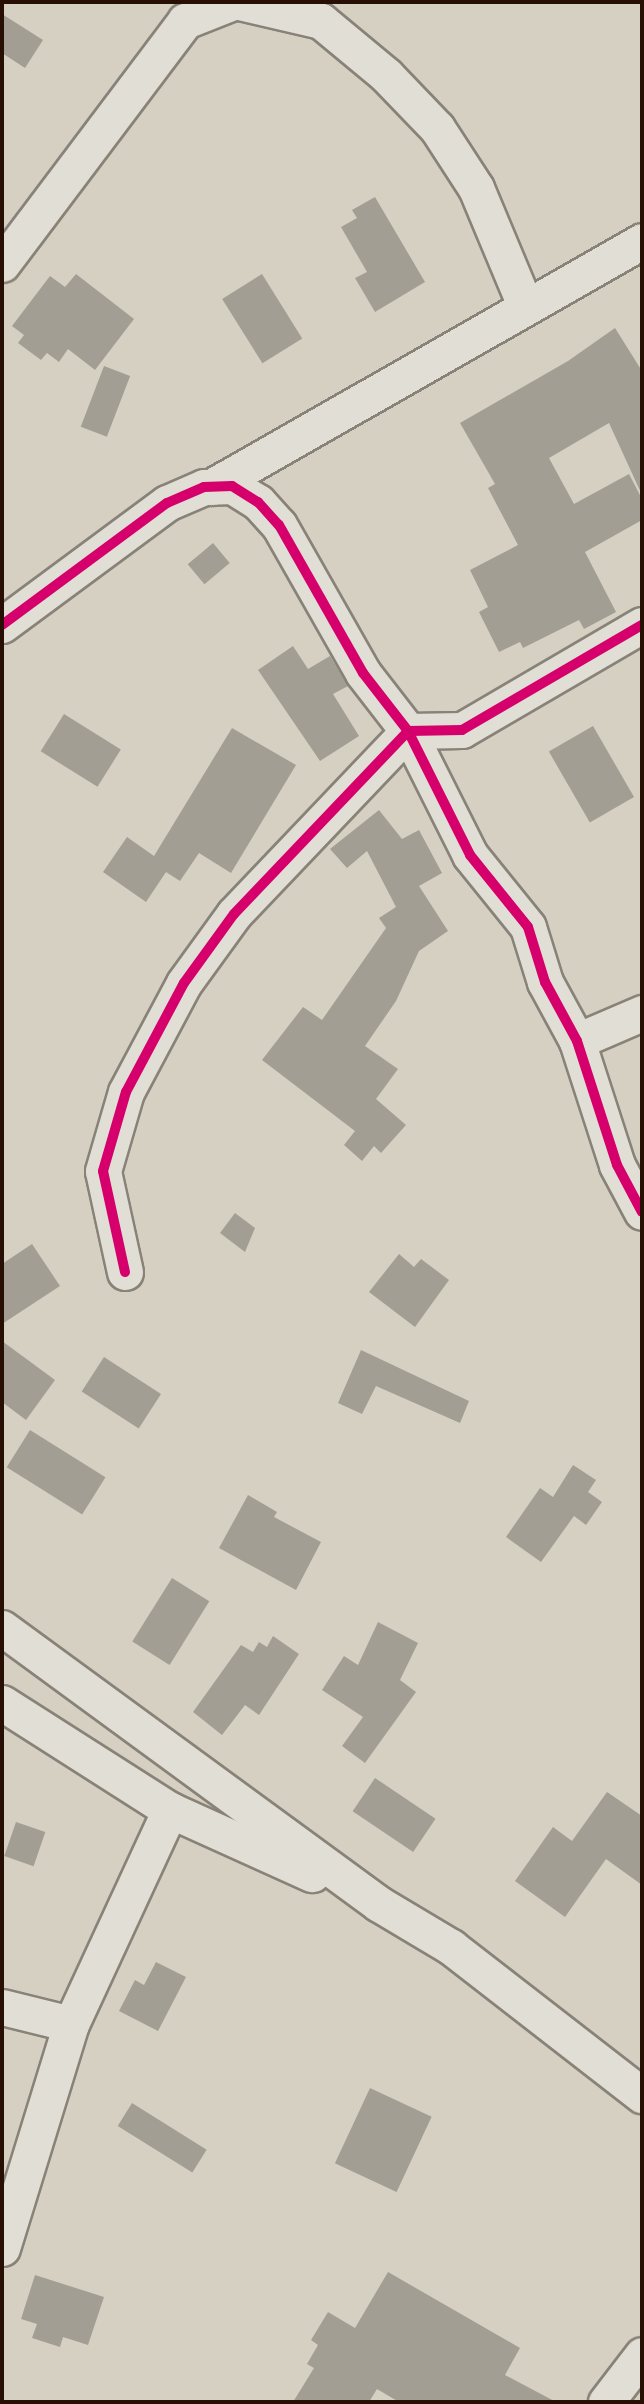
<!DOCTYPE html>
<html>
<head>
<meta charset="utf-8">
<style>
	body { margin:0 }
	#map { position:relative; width:644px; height:2404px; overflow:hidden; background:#d5d0c1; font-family:"Sorts Mill Goudy",serif }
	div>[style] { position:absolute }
	.building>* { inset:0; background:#a39e93; transform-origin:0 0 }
	.roads { filter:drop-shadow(2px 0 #888278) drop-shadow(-2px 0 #888278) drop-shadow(0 2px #888278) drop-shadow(0 -2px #888278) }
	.street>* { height:35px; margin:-17.5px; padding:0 17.5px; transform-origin:17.5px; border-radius:17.5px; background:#e0ded5 }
	.cycleway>* { height:10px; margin:-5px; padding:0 5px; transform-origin:5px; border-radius:5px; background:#d6006c }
	span { translate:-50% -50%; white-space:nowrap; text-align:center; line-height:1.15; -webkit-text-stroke:5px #e9e4d2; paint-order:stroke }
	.frame { position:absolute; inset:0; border:4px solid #280f04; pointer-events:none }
</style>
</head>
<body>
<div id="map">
	<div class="building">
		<div style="clip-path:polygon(2px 14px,43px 40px,25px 68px,2px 53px)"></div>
		<div style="clip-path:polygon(375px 197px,425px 282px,375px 312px,355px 278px,367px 272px,341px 227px,357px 218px,352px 210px)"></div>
		<div style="clip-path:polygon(76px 274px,134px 319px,95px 370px,68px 349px,59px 362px,47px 353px,41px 360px,18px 343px,24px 335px,12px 326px,50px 276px,65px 287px)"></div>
		<div style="left:262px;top:274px;width:76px;height:47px;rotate:58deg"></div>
		<div style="clip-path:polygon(615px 328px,642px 371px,642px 495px,609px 423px,549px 458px,574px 504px,629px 474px,642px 499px,642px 520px,585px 552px,616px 612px,584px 629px,579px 620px,523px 648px,520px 642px,499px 652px,479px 612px,488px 607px,470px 570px,518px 545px,488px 488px,495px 484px,460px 423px,568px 361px)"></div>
		<div style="left:104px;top:366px;width:28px;height:65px;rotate:21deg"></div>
		<div style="left:213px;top:543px;width:26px;height:33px;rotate:50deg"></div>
		<div style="clip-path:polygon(293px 646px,308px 669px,330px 656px,348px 686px,333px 694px,359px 736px,320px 761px,258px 670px)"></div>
		<div style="left:64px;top:714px;width:67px;height:44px;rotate:32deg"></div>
		<div style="left:593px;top:726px;width:82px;height:51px;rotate:60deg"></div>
		<div style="clip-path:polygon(232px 728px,296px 765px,231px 873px,199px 853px,180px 881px,166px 872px,146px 902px,103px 872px,127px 837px,154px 856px)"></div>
		<div style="clip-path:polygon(379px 810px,402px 839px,419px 830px,442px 873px,419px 886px,448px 931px,419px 951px,396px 1001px,365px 1046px,398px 1069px,376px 1099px,406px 1125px,381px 1153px,374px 1146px,362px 1161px,344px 1145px,355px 1131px,262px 1060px,303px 1007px,322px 1020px,386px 928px,379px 918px,396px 907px,367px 851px,347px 868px,330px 849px)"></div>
		<div style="clip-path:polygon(235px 1213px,255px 1228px,245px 1252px,220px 1233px)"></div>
		<div style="clip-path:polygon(32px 1244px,60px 1286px,2px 1324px,2px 1264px)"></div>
		<div style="clip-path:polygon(399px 1254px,414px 1267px,421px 1259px,449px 1280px,415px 1327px,369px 1292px)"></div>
		<div style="clip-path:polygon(2px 1341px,55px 1380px,26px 1420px,2px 1402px)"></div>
		<div style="clip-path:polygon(361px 1350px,469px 1401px,460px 1423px,376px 1386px,362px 1414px,338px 1403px)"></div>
		<div style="left:104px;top:1357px;width:68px;height:41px;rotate:33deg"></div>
		<div style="left:30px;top:1430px;width:89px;height:44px;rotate:32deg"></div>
		<div style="clip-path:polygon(573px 1465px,596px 1480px,588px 1492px,602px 1502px,586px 1525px,574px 1516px,541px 1562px,506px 1537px,540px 1488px,553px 1497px)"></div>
		<div style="clip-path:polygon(248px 1495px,277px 1512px,274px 1517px,321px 1542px,296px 1590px,219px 1548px)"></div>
		<div style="left:172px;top:1578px;width:44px;height:75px;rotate:32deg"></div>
		<div style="clip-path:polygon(378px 1622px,418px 1643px,400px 1680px,416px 1692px,365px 1763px,342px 1746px,363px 1717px,322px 1690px,344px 1656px,358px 1665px)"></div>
		<div style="clip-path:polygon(273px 1636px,299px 1654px,259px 1715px,245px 1705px,222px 1735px,193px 1712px,241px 1645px,253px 1652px,259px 1642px,267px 1647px)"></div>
		<div style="left:375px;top:1778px;width:73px;height:40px;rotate:34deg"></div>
		<div style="clip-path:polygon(607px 1792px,642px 1816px,642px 1885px,606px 1859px,565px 1917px,515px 1881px,553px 1827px,572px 1841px)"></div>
		<div style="left:16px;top:1822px;width:31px;height:36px;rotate:19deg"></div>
		<div style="clip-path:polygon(156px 1962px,186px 1977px,158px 2031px,119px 2011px,135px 1980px,144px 1985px)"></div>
		<div style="left:370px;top:2088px;width:68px;height:83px;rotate:25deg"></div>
		<div style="left:132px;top:2103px;width:88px;height:27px;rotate:32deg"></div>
		<div style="clip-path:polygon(388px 2272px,520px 2348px,505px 2375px,556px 2402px,399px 2402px,377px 2389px,369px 2402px,293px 2402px,314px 2368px,307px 2364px,318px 2345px,311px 2340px,328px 2312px,355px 2328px)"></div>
		<div style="clip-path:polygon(35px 2275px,104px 2297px,88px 2345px,63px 2337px,60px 2347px,32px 2338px,37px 2324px,21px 2319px)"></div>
	</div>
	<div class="roads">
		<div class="street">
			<div style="left:239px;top:2px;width:84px;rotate:13deg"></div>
			<div style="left:321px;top:21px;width:85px;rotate:39.7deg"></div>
			<div style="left:386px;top:75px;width:74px;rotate:46.1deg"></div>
			<div style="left:437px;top:128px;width:72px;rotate:57deg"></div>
			<div style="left:476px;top:188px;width:127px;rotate:67.3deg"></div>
			<div style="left:2px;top:264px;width:304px;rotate:-53deg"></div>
			<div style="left:185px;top:21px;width:52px;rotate:-21.6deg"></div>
			<div style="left:211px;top:487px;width:496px;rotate:-29.7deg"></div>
			<div style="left:2px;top:625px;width:205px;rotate:-36.5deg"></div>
			<div style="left:167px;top:503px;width:40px;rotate:-23.4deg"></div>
			<div style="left:204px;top:487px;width:28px;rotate:-2deg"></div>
			<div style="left:232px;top:486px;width:31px;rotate:32deg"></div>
			<div style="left:258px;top:502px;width:31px;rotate:48deg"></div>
			<div style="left:279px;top:525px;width:170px;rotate:60.4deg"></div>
			<div style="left:363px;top:673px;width:73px;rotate:52.2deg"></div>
			<div style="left:408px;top:731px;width:54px;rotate:-1.1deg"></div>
			<div style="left:462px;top:730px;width:208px;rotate:-30.3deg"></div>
			<div style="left:577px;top:1041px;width:71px;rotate:-23.3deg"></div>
			<div style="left:125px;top:1272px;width:103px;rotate:-102.3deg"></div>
			<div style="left:103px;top:1171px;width:82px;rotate:-73.8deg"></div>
			<div style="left:126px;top:1092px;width:123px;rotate:-62deg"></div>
			<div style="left:184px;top:983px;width:85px;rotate:-54.1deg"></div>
			<div style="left:234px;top:914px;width:253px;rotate:-46.4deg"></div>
			<div style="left:408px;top:731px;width:139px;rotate:63.4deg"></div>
			<div style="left:470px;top:855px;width:92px;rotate:51.1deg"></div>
			<div style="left:528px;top:927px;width:58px;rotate:72.8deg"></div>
			<div style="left:545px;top:982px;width:67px;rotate:61.5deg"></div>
			<div style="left:577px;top:1041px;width:130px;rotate:72.1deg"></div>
			<div style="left:617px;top:1165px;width:53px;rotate:62deg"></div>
			<div style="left:2px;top:1628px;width:467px;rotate:36.2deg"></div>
			<div style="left:379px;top:1904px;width:84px;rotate:30.8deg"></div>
			<div style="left:451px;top:1947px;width:242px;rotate:37.8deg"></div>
			<div style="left:2px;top:1703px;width:199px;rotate:32.5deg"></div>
			<div style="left:170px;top:1810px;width:156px;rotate:24.3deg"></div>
			<div style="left:2px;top:2007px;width:71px;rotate:13.8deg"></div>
			<div style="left:2px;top:2248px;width:234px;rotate:-72.9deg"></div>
			<div style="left:71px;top:2024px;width:236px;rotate:-65.2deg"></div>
			<div style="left:606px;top:2402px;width:59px;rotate:-52.5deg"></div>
		</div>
	</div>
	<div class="cycleway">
		<div style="left:2px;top:625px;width:205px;rotate:-36.5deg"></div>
		<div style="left:167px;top:503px;width:40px;rotate:-23.4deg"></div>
		<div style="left:204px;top:487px;width:28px;rotate:-2deg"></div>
		<div style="left:232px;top:486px;width:31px;rotate:32deg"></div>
		<div style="left:258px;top:502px;width:31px;rotate:48deg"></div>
		<div style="left:279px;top:525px;width:170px;rotate:60.4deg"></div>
		<div style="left:363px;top:673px;width:73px;rotate:52.2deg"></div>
		<div style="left:408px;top:731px;width:54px;rotate:-1.1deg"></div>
		<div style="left:462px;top:730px;width:208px;rotate:-30.3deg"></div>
		<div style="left:125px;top:1272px;width:103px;rotate:-102.3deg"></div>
		<div style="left:103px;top:1171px;width:82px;rotate:-73.8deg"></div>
		<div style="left:126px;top:1092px;width:123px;rotate:-62deg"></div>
		<div style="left:184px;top:983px;width:85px;rotate:-54.1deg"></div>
		<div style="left:234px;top:914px;width:253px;rotate:-46.4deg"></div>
		<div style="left:408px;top:731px;width:139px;rotate:63.4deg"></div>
		<div style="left:470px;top:855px;width:92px;rotate:51.1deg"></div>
		<div style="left:528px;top:927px;width:58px;rotate:72.8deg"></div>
		<div style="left:545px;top:982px;width:67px;rotate:61.5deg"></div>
		<div style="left:577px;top:1041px;width:130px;rotate:72.1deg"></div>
		<div style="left:617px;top:1165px;width:53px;rotate:62deg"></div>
	</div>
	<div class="frame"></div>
</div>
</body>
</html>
